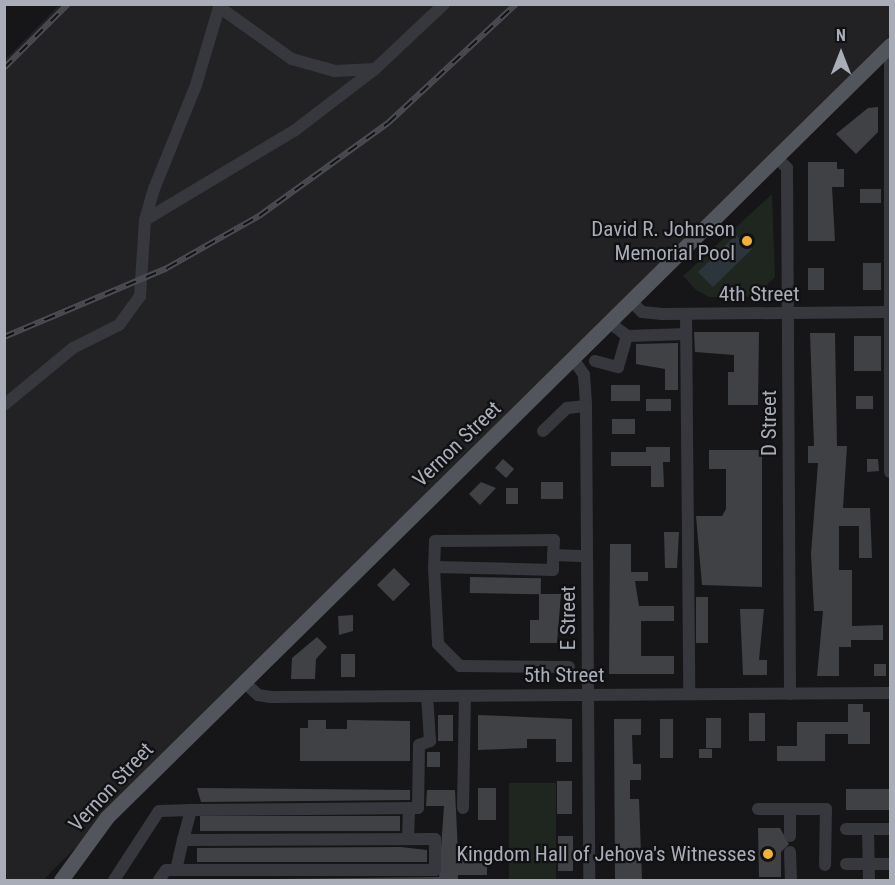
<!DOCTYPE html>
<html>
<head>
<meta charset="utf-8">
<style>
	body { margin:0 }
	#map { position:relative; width:895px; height:885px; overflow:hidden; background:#161618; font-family:"Roboto Condensed",sans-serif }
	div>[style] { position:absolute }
	.built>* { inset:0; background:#222225 }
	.green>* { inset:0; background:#1e261f; transform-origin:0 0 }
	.water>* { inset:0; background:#2c353c }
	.building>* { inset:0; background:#404145; transform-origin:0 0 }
	.minor>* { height:12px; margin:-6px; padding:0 6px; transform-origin:6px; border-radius:6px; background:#37383d }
	.major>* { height:15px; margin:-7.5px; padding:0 7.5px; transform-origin:7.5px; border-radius:7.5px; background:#53555c }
	.rail>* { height:6px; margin-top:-3px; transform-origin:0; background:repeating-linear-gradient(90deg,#111113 0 11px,#4a4c52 0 22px); box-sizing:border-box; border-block:2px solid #4a4c52 }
	.dots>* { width:16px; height:16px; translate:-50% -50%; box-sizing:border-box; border:3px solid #111113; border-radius:50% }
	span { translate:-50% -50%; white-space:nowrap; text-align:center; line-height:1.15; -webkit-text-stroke:4.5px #111113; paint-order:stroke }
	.poi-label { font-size:21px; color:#a8adb8 }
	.right { translate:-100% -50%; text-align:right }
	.street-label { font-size:21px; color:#a8adb8 }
	.frame { position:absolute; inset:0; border:6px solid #a8adb8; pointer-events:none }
	.north { position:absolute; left:811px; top:24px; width:60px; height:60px; -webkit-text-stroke:4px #111113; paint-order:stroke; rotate:0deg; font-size:16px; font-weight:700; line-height:24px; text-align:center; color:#a8adb8 }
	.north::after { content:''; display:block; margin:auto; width:21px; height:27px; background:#a8adb8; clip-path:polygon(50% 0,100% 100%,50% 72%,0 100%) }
</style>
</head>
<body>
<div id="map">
	<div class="built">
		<div style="clip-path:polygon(59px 5px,890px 5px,890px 35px,43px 880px,5px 880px,5px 60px)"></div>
	</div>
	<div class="green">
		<div style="clip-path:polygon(772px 194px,775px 277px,755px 297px,709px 297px,696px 290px,683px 276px)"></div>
		<div style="left:509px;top:783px;width:47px;height:97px"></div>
	</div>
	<div class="water">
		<div style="clip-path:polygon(747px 234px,754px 241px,751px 250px,713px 287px,698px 272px,736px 235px,741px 240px)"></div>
	</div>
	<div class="building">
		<div style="clip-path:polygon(878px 107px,878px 132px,856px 154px,836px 134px,868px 108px)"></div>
		<div style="clip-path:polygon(808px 162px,837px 162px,837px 169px,844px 169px,844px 187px,832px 187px,835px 241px,808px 241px)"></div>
		<div style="left:860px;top:189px;width:21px;height:14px"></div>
		<div style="left:863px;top:263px;width:18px;height:27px"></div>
		<div style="left:808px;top:268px;width:16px;height:22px"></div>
		<div style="clip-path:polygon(694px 332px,759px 332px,758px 405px,728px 405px,728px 372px,734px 372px,734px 355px,695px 352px)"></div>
		<div style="clip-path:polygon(810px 333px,835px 333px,837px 446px,847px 446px,843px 508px,870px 508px,872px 558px,859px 558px,859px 526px,839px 526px,839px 570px,852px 570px,852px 626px,883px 625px,883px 640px,851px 640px,851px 647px,839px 647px,839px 676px,817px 676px,823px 611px,814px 611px,811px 554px,818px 463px,808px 463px,808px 446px,814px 446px)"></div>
		<div style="left:854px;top:336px;width:27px;height:35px"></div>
		<div style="clip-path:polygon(678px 343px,678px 390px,665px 390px,665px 369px,636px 364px,636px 344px)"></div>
		<div style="left:611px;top:385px;width:29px;height:16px"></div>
		<div style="left:856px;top:396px;width:17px;height:13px"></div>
		<div style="left:646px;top:399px;width:25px;height:12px"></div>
		<div style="left:612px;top:419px;width:23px;height:15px"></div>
		<div style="clip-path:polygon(646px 447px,670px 447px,670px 462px,663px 462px,664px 487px,651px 487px,651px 466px,611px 466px,611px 452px,646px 452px)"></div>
		<div style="clip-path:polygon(709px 450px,762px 450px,762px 587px,702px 585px,696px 516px,722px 516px,726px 509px,726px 469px,709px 469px)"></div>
		<div style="left:503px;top:459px;width:15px;height:12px;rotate:42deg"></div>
		<div style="clip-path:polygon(867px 459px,878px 459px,879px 471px,867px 472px)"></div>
		<div style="clip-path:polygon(481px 482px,496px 488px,480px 505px,469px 494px)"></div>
		<div style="left:541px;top:482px;width:22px;height:17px"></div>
		<div style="left:506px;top:488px;width:12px;height:16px"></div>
		<div style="clip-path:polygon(664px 532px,679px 532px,677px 568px,665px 568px)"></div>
		<div style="clip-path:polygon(610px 544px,631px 544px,631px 572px,648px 572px,648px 581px,635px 581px,639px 606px,674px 606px,674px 621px,641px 621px,641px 656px,674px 656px,674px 674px,609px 674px)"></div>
		<div style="left:394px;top:568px;width:23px;height:24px;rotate:45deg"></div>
		<div style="left:470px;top:577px;width:71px;height:16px;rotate:1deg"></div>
		<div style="clip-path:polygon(539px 594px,561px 594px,557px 643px,530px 643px,530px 620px,539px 620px)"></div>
		<div style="left:696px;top:597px;width:12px;height:46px"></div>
		<div style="clip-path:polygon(740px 609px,764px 609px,759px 660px,767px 660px,767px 675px,743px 675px)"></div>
		<div style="clip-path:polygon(353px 615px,353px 631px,339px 635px,338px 616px)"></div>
		<div style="clip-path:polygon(317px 637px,327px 647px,316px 659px,315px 679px,291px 679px,292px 658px)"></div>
		<div style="left:341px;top:654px;width:14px;height:23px"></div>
		<div style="left:874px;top:664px;width:12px;height:12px"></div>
		<div style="clip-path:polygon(848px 704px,863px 704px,863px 712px,870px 712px,870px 744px,848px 744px,848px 734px,825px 734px,825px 761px,777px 761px,777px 746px,797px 746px,797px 722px,848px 722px)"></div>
		<div style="left:749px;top:713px;width:16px;height:28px"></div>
		<div style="left:438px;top:715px;width:15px;height:26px"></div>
		<div style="clip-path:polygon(478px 715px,572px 719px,572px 762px,556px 762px,556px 739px,527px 739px,527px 748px,478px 750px)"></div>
		<div style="left:706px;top:718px;width:15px;height:30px"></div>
		<div style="clip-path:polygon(614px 719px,641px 719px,641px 735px,632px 735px,633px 764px,641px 764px,641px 780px,630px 780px,630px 799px,639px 799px,642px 880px,615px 880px)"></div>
		<div style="left:660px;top:719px;width:13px;height:39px"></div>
		<div style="clip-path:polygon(308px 720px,326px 720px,326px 729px,347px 729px,347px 720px,410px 721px,410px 761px,300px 761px,300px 728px,308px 728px)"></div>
		<div style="left:712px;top:749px;width:9px;height:13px;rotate:90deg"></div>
		<div style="left:427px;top:752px;width:13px;height:15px"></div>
		<div style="left:557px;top:781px;width:15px;height:33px"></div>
		<div style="clip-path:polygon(197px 788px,410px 790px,410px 800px,201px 802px)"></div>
		<div style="left:478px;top:788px;width:18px;height:32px"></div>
		<div style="left:846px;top:789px;width:45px;height:21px"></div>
		<div style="clip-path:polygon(427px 790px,455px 790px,458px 853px,487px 853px,487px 875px,458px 875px,458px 880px,197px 880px,439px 877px,444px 806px,426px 806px)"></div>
		<div style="left:400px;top:816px;width:15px;height:200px;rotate:90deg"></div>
		<div style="clip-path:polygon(758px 828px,780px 828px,789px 844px,781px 852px,781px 877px,759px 877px)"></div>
		<div style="left:558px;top:836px;width:15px;height:35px"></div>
		<div style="clip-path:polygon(401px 847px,427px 850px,427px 862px,197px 862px,197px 848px)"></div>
	</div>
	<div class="minor">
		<div style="left:219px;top:7px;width:90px;rotate:35.5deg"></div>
		<div style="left:292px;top:59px;width:45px;rotate:15.6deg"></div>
		<div style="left:335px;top:71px;width:40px;rotate:-2.9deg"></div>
		<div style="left:890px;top:61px;width:411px;rotate:90deg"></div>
		<div style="left:776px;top:157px;width:16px;rotate:45deg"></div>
		<div style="left:787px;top:168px;width:526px;rotate:89.67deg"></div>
		<div style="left:145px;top:220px;width:174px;rotate:-30.9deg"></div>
		<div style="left:294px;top:131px;width:102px;rotate:-37.4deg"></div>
		<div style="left:375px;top:69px;width:95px;rotate:-43.3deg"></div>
		<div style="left:632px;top:302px;width:14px;rotate:45deg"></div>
		<div style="left:642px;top:312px;width:20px;rotate:6deg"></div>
		<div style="left:662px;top:314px;width:228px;rotate:-0.5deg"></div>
		<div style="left:686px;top:314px;width:380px;rotate:89.5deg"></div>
		<div style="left:610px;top:323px;width:21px;rotate:37deg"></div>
		<div style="left:627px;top:336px;width:59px;rotate:-1.9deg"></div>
		<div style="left:573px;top:359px;width:19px;rotate:55deg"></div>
		<div style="left:584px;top:375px;width:31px;rotate:86deg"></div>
		<div style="left:586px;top:406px;width:474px;rotate:89.6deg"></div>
		<div style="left:595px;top:361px;width:24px;rotate:15deg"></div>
		<div style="left:618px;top:367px;width:32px;rotate:-74deg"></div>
		<div style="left:4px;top:405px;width:89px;rotate:-39.6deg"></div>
		<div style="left:73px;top:348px;width:51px;rotate:-26.6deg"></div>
		<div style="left:119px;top:325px;width:36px;rotate:-54deg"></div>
		<div style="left:140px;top:296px;width:76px;rotate:-86.2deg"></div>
		<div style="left:145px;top:220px;width:32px;rotate:-74deg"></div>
		<div style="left:154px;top:189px;width:112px;rotate:-68deg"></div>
		<div style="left:196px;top:85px;width:84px;rotate:-73.5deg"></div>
		<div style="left:543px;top:431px;width:33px;rotate:-44deg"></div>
		<div style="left:567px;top:408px;width:19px;rotate:-6deg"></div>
		<div style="left:553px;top:555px;width:15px;rotate:-86deg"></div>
		<div style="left:554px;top:540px;width:119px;rotate:179.5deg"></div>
		<div style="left:435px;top:541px;width:26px;rotate:92deg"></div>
		<div style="left:434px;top:567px;width:119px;rotate:1.4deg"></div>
		<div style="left:553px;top:570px;width:15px;rotate:-90deg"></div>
		<div style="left:553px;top:555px;width:34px;rotate:2deg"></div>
		<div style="left:434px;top:567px;width:77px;rotate:87deg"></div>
		<div style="left:438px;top:644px;width:31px;rotate:45deg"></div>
		<div style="left:460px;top:666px;width:109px;rotate:0.5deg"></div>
		<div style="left:244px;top:682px;width:19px;rotate:43deg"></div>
		<div style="left:258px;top:695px;width:13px;rotate:9deg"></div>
		<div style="left:271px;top:697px;width:619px;rotate:-0.37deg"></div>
		<div style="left:463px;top:808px;width:112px;rotate:-89deg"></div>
		<div style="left:758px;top:809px;width:32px"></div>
		<div style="left:790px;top:809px;width:27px;rotate:90deg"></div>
		<div style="left:790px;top:809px;width:36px"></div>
		<div style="left:826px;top:809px;width:56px;rotate:91deg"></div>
		<div style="left:846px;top:829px;width:22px"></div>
		<div style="left:868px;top:829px;width:51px;rotate:88.9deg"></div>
		<div style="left:868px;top:829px;width:20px"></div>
		<div style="left:408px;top:839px;width:31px;rotate:-88deg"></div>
		<div style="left:183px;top:840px;width:252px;rotate:-0.2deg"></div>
		<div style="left:435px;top:839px;width:31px;rotate:90deg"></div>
		<div style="left:435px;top:870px;width:259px;rotate:180deg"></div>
		<div style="left:176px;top:870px;width:31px;rotate:-77deg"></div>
		<div style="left:183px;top:840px;width:31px;rotate:-75deg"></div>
		<div style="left:191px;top:810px;width:227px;rotate:-0.5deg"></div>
		<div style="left:418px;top:808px;width:63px;rotate:-89.1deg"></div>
		<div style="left:419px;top:745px;width:12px;rotate:-20deg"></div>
		<div style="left:430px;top:741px;width:45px;rotate:-93.8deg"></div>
		<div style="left:790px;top:852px;width:28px;rotate:88deg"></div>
		<div style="left:846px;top:864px;width:43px"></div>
		<div style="left:114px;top:880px;width:82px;rotate:-56.9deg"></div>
		<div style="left:159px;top:811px;width:32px;rotate:-2deg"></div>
		<div style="left:159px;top:880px;width:12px;rotate:-55deg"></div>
		<div style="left:166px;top:870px;width:10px"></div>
	</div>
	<div class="major">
		<div style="left:61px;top:880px;width:78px;rotate:-53.9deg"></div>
		<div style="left:107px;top:817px;width:1100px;rotate:-44.59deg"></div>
	</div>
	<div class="rail">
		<div style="left:4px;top:68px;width:91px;rotate:-45deg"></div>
		<div style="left:4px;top:337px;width:177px;rotate:-22.9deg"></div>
		<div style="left:167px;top:268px;width:106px;rotate:-29.5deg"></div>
		<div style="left:259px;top:216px;width:159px;rotate:-35.8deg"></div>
		<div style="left:388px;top:123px;width:175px;rotate:-42.9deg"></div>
	</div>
	<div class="dots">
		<div style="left:747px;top:241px;background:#f2b134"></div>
		<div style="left:768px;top:854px;background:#f2b134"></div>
	</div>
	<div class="poi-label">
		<span class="right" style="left:735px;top:241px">David R. Johnson<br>Memorial Pool</span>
		<span class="right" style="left:756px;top:854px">Kingdom Hall of Jehova's Witnesses</span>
	</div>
	<div class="street-label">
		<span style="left:759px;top:294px">4th Street</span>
		<span style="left:769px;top:423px;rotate:-90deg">D Street</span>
		<span style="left:457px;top:444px;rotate:-44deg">Vernon Street</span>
		<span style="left:568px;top:618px;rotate:-90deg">E Street</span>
		<span style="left:564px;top:675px">5th Street</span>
		<span style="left:111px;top:787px;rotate:-47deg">Vernon Street</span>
	</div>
	<div class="frame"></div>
	<div class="north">N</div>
</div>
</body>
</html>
